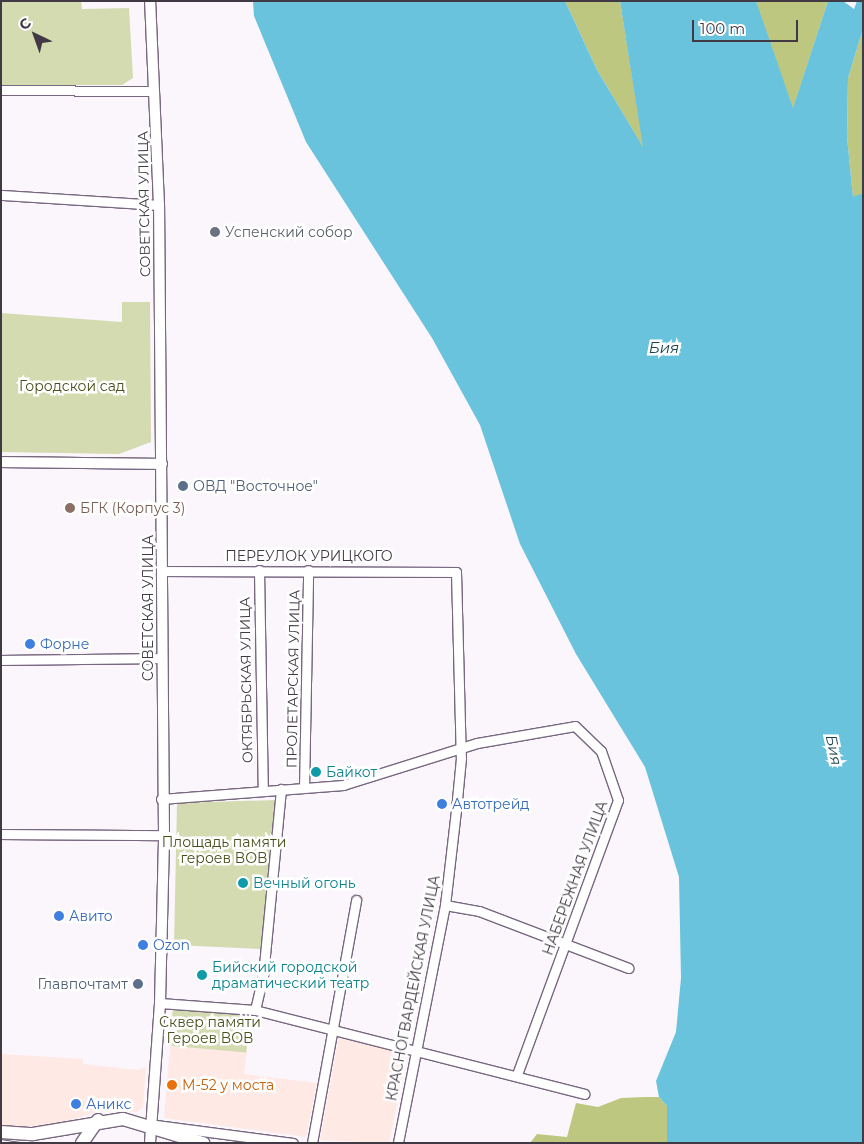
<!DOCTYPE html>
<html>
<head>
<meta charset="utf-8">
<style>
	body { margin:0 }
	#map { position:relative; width:864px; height:1144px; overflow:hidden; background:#faf6fc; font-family:Montserrat,sans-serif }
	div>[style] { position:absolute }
	.commercial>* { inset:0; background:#fee9e4 }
	.green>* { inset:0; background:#d5dbb1; transform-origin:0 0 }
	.forest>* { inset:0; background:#bec780 }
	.water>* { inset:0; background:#69c3dd }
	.roads { filter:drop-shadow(1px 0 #776780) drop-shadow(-1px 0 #776780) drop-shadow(0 1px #776780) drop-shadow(0 -1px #776780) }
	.minor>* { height:9px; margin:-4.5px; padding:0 4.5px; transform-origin:4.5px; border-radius:4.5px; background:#fff }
	.tertiary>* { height:10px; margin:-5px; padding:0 5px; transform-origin:5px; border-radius:5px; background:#fff }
	.primary>* { height:12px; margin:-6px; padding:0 6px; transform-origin:6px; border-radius:6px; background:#fff }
	.tram>* { height:1px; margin:-0.5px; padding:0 0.5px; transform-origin:0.5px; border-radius:0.5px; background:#66606a }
	.dots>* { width:14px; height:14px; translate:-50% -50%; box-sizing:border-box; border:2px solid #fff; border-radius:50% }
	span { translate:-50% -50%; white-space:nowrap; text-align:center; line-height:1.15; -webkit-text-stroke:5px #fff; paint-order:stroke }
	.street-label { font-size:14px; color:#413a45 }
	.worship-label { font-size:14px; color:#5b616d }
	.left { translate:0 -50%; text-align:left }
	.park-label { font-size:14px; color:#4a4f1b }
	.service-label { font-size:14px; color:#4e5e75 }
	.right { translate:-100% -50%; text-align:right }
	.education-label { font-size:14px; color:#785e54 }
	.shop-label { font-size:14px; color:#366cbe }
	.culture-label { font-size:14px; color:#0d838f }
	.food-label { font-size:14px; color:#c56008 }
	.water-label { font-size:15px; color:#1b444f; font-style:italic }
	.frame { position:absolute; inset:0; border:2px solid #413a45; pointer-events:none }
	.north { position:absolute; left:10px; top:10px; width:50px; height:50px; -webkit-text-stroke:4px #fff; paint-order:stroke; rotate:318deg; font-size:14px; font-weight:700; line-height:20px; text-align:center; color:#413a45 }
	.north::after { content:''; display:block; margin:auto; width:18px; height:22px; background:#413a45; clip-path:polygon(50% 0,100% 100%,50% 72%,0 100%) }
	.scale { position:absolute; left:692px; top:20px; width:106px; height:22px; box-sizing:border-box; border:2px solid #413a45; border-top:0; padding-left:6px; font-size:15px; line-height:18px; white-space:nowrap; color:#413a45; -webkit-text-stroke:4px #fff; paint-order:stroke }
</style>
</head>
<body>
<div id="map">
	<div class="commercial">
		<div style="clip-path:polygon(339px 1036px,407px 1054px,389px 1143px,320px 1140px)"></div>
		<div style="clip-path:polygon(170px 1046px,247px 1052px,244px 1074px,317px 1083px,306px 1137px,164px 1118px)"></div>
		<div style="clip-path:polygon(1px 1054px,83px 1059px,83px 1064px,138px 1070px,146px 1067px,143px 1107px,137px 1112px,105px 1110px,38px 1129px,1px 1125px)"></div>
	</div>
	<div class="green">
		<div style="clip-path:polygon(1px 1px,81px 1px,82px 9px,129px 8px,133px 78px,122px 85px,1px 85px)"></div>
		<div style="clip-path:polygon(122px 302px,150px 302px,151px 442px,119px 454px,1px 452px,1px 313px,122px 322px)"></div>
		<div style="clip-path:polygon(276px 800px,261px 949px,174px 945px,177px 803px)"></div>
		<div style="left:173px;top:1007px;width:77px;height:39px;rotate:5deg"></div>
	</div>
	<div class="forest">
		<div style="clip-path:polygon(565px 1px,620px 1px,644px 149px,597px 70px)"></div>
		<div style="clip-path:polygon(756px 1px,828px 1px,793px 109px,761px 19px)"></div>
		<div style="clip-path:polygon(863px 29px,863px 193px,853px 198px,847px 137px,848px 78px)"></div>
		<div style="clip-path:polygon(645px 1097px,659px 1097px,667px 1106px,667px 1143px,530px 1143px,537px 1134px,567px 1137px,576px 1103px,598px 1107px,621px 1098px)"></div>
	</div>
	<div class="water">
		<div style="clip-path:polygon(253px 1px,565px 1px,597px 70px,643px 147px,620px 1px,756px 1px,793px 108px,828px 1px,843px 1px,854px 9px,857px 1px,863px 1px,863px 29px,848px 78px,847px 137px,853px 197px,863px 193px,863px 1143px,667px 1143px,667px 1106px,659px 1097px,656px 1081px,676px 1032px,681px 978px,679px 877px,645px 767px,576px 654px,520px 544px,480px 425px,432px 338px,306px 142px,254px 16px)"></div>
	</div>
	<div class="roads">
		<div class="minor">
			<div style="left:1px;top:90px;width:153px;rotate:0.4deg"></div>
			<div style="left:1px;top:195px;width:158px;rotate:3.6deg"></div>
			<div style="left:259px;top:570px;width:220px;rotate:89deg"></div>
			<div style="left:162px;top:571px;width:294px;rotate:0.2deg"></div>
			<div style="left:456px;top:572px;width:186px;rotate:88.5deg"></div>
			<div style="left:461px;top:758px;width:52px;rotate:95.5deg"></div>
			<div style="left:456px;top:810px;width:96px;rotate:96.6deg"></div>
			<div style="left:445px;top:905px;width:243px;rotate:101.2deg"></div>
			<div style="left:1px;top:660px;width:160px;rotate:-0.7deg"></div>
			<div style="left:304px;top:788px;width:218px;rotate:-88.9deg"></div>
			<div style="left:161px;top:799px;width:183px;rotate:-4.4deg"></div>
			<div style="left:343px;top:785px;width:140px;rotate:-17.4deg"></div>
			<div style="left:477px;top:743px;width:99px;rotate:-9.8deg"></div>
			<div style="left:575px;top:726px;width:36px;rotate:44deg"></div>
			<div style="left:601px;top:751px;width:52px;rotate:70.9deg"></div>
			<div style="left:618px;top:800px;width:292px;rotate:110.2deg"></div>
			<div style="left:1px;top:834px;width:163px;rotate:0.4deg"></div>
			<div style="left:445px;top:905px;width:35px;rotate:10deg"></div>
			<div style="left:479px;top:911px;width:160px;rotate:20.9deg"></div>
			<div style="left:160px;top:1003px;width:95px;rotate:4.2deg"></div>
			<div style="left:255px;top:1010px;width:340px;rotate:14.3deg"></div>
			<div style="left:255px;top:1010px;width:35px;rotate:-77deg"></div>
			<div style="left:263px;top:976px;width:188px;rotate:-84.5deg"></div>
			<div style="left:156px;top:1125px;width:138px;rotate:7.5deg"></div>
			<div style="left:312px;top:1143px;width:247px;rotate:-79.7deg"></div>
		</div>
		<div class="tertiary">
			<div style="left:1px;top:462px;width:161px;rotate:0.7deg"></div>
			<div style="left:150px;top:1143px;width:140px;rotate:-85.9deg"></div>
			<div style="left:160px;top:1003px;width:168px;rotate:-88.6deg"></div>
			<div style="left:164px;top:835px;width:630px;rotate:-90.45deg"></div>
			<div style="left:159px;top:205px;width:204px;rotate:-92.5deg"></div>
		</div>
		<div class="primary">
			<div style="left:1px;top:1132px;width:32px;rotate:4deg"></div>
			<div style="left:33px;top:1134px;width:91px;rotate:-9.5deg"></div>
			<div style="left:123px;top:1119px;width:84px;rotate:16.7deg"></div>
			<div style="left:82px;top:1143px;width:28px;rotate:-55deg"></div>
		</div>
	</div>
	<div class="tram">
		<div style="left:1px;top:1139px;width:25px;rotate:9deg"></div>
	</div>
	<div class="dots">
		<div style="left:215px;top:232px;background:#6b7280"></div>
		<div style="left:183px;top:486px;background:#5c6f8a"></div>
		<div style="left:70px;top:508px;background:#8d6e63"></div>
		<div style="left:30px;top:644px;background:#3f7fe0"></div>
		<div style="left:316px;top:772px;background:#0f9aa8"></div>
		<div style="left:442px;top:804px;background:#3f7fe0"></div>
		<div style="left:243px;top:883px;background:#0f9aa8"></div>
		<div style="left:59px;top:916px;background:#3f7fe0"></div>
		<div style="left:143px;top:945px;background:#3f7fe0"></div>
		<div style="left:202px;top:975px;background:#0f9aa8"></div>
		<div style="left:138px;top:984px;background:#5c6f8a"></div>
		<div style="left:172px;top:1085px;background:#e8710a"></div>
		<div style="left:76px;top:1104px;background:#3f7fe0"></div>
	</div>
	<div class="street-label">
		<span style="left:144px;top:204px;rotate:-91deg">СОВЕТСКАЯ УЛИЦА</span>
		<span style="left:309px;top:556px">ПЕРЕУЛОК УРИЦКОГО</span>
		<span style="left:148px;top:608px;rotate:-90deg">СОВЕТСКАЯ УЛИЦА</span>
		<span style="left:293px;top:679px;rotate:-89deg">ПРОЛЕТАРСКАЯ УЛИЦА</span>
		<span style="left:246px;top:680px;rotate:-91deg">ОКТЯБРЬСКАЯ УЛИЦА</span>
		<span style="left:575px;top:878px;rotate:-70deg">НАБЕРЕЖНАЯ УЛИЦА</span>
		<span style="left:413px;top:988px;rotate:-79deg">КРАСНОГВАРДЕЙСКАЯ УЛИЦА</span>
	</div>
	<div class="worship-label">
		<span class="left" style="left:225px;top:232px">Успенский собор</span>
	</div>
	<div class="park-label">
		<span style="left:72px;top:386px">Городской сад</span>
		<span style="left:224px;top:850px">Площадь памяти<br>героев ВОВ</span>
		<span style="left:210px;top:1030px">Сквер памяти<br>Героев ВОВ</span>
	</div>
	<div class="service-label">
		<span class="left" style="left:193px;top:486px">ОВД "Восточное"</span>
		<span class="right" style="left:128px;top:984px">Главпочтамт</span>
	</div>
	<div class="education-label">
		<span class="left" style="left:80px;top:508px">БГК (Корпус 3)</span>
	</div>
	<div class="shop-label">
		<span class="left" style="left:40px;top:644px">Форне</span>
		<span class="left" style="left:452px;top:804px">Автотрейд</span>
		<span class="left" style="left:69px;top:916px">Авито</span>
		<span class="left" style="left:153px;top:945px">Ozon</span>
		<span class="left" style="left:86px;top:1104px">Аникс</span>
	</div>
	<div class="culture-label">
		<span class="left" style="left:326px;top:772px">Байкот</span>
		<span class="left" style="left:253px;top:883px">Вечный огонь</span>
		<span class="left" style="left:212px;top:975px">Бийский городской<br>драматический театр</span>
	</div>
	<div class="food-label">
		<span class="left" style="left:182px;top:1085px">М-52 у моста</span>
	</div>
	<div class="water-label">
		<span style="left:664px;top:348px">Бия</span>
		<span style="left:834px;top:750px;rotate:79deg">Бия</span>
	</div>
	<div class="frame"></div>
	<div class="north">С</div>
	<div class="scale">100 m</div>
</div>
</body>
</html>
